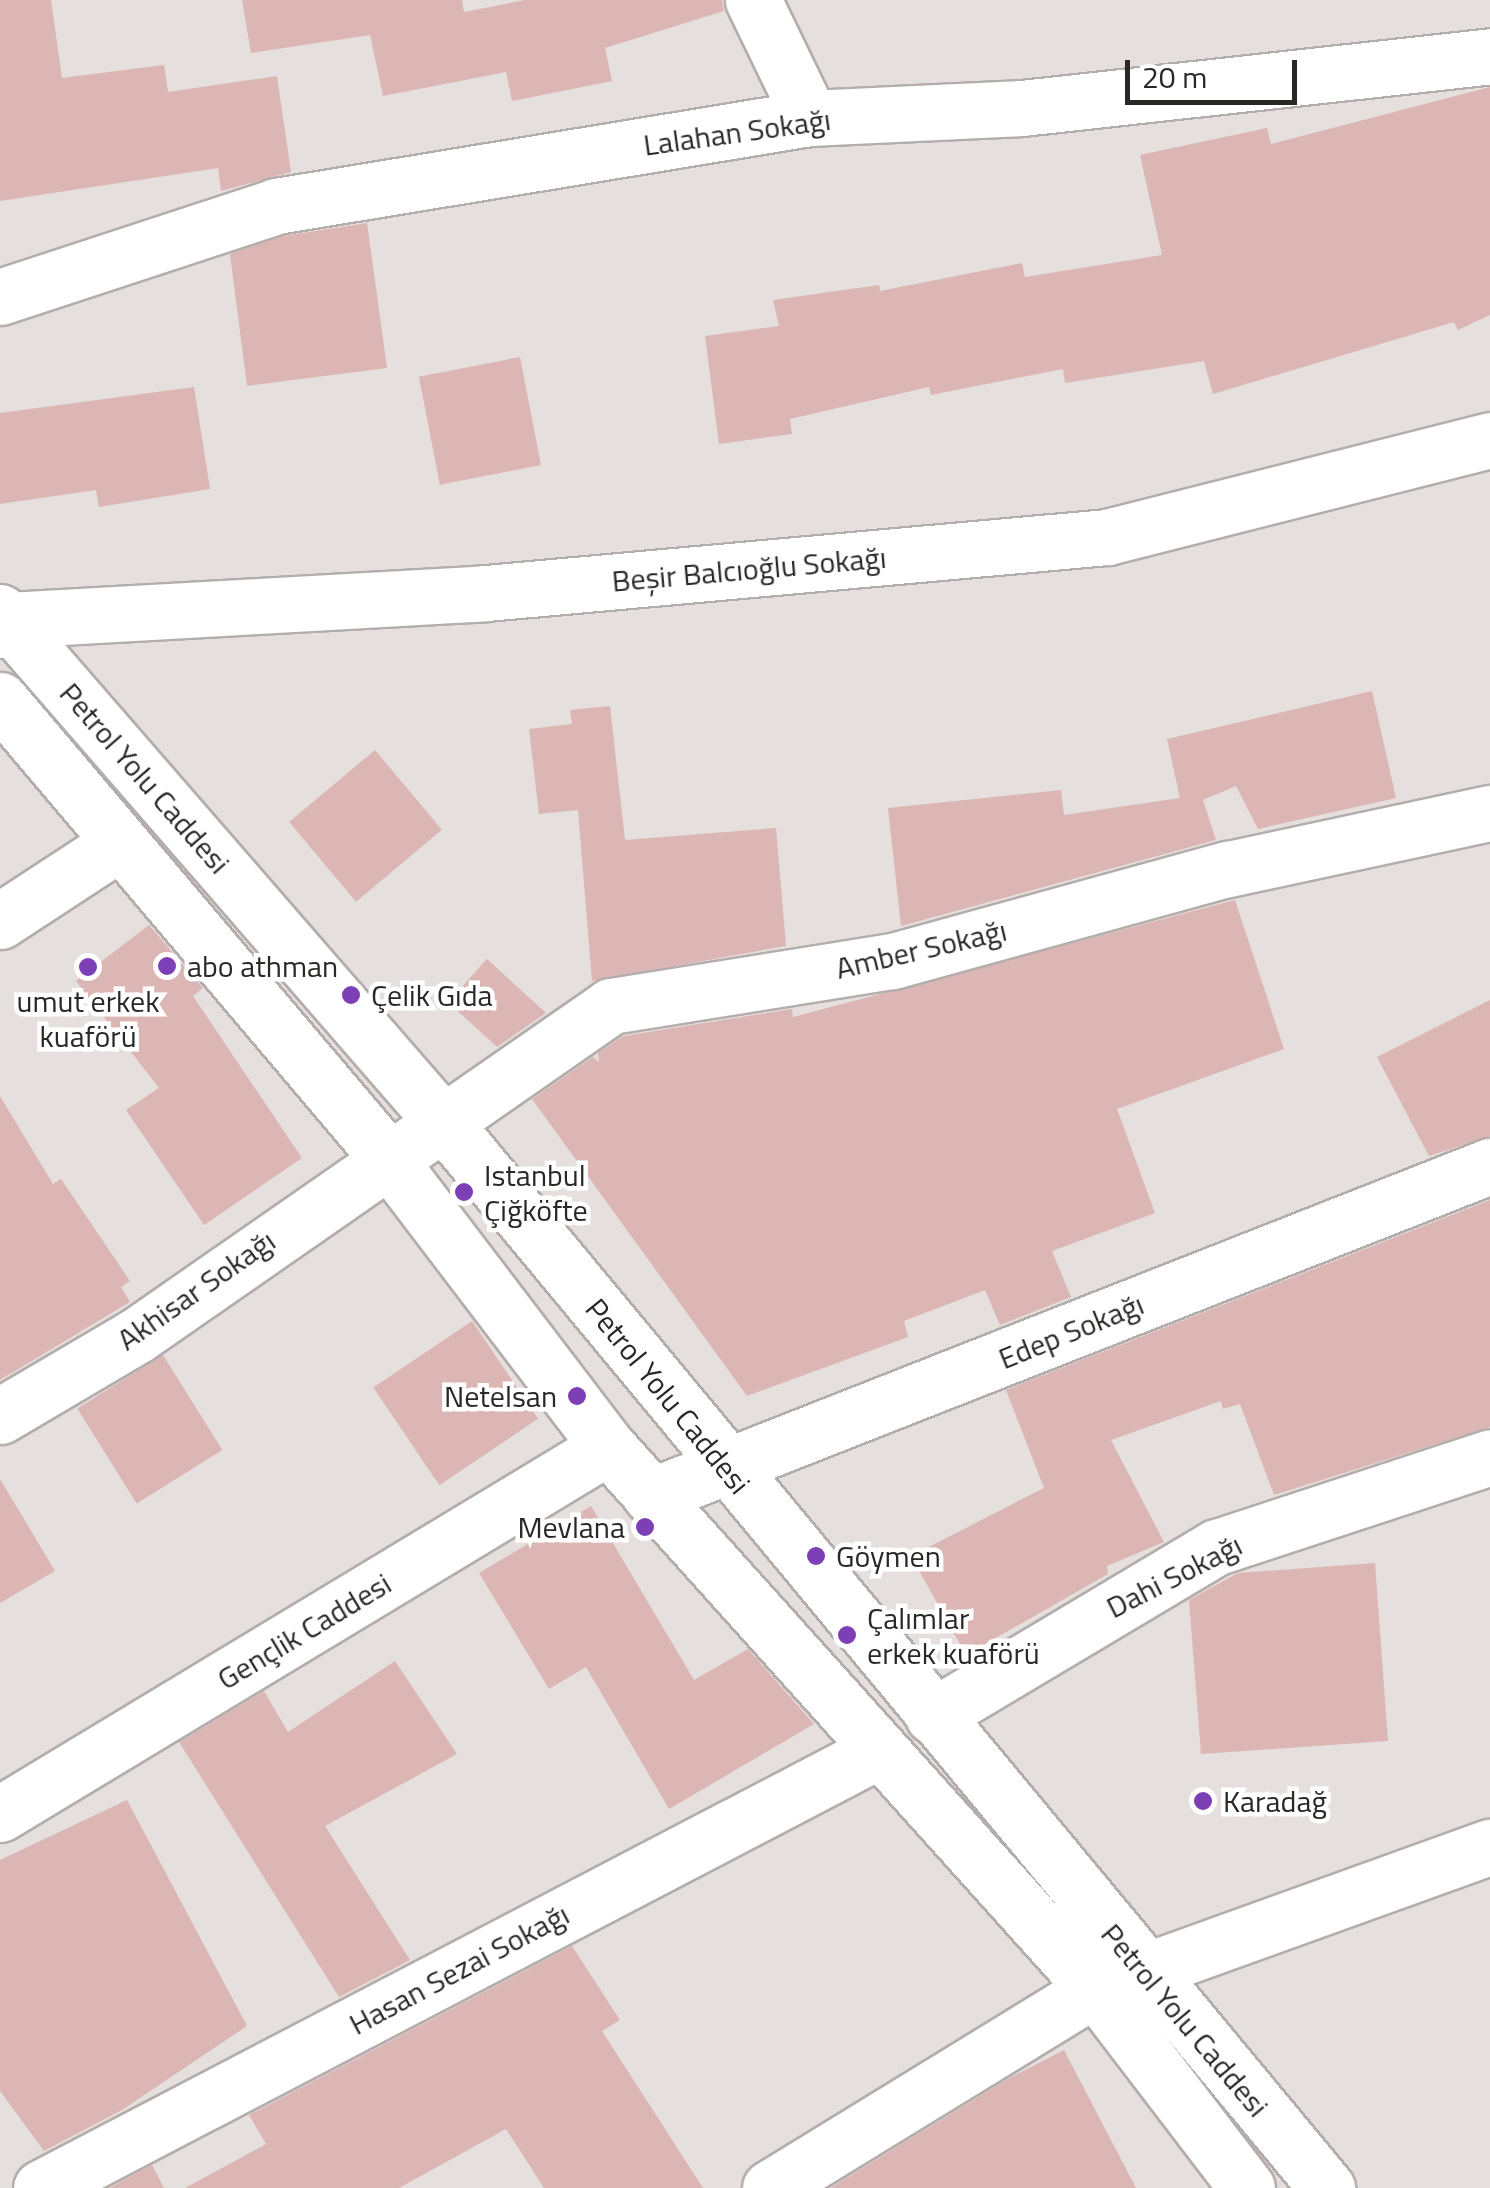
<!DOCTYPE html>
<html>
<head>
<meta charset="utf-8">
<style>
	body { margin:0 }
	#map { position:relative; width:1490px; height:2188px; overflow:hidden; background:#e5dfdd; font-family:"Titillium Web",sans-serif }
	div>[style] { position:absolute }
	.building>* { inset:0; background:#dbb6b4; transform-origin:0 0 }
	.roads { filter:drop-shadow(2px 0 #b3adab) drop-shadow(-2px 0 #b3adab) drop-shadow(0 2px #b3adab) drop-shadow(0 -2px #b3adab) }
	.street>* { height:55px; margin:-27.5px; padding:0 27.5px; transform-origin:27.5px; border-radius:27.5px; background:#fff }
	.secondary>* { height:55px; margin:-27.5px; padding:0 27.5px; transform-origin:27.5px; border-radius:27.5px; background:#fff }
	.dots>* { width:28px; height:28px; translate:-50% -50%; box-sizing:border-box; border:5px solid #fff; border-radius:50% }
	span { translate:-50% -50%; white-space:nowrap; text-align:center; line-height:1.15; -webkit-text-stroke:9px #fff; paint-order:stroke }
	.street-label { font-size:30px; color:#2a2827 }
	.poi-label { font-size:30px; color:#2a2827 }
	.left { translate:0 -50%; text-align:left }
	.right { translate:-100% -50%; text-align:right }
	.scale { position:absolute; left:1125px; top:60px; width:172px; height:45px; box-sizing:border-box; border:5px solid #2a2827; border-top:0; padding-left:12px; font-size:30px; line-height:35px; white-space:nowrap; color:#2a2827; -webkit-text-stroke:8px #fff; paint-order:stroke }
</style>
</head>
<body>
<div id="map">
	<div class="building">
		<div style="clip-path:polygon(0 0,51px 0,62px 78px,164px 65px,168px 92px,277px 76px,291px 172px,221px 191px,218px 168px,0 201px)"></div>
		<div style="clip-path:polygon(242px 0,462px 0,464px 12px,525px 0,722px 0,724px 11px,605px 48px,612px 81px,512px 101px,506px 72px,383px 96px,370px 35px,251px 53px)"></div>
		<div style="clip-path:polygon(1490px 87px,1490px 315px,1458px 330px,1454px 322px,1213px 394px,1204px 361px,1065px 383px,1063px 369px,931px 395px,929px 387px,790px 419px,792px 434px,719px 444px,705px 336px,779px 326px,773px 300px,879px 285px,880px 291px,1022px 263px,1025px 277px,1162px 255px,1140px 155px,1267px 128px,1271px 144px)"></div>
		<div style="clip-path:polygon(367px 223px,387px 368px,247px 386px,230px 254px,283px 236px)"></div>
		<div style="left:520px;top:357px;width:110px;height:103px;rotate:79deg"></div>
		<div style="clip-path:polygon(194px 387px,210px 489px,99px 507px,96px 490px,0 504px,0 413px)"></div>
		<div style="clip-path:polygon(1372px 691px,1396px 798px,1258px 829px,1236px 786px,1203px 800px,1216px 840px,901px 926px,888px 808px,1061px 790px,1064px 815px,1180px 798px,1167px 739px)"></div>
		<div style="clip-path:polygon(610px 706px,625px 840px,776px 828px,786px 946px,592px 981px,578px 810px,539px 814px,529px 729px,572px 724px,570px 710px)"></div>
		<div style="left:375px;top:750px;width:104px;height:112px;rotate:50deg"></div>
		<div style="clip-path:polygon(1235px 900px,1284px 1049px,1117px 1109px,1155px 1213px,1052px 1251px,1071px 1297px,1000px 1325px,985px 1290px,904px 1321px,908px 1337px,747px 1396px,532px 1099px,593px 1057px,599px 1062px,598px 1053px,623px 1036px,792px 1009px,793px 1017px)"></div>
		<div style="clip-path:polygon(149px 925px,203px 988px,193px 996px,302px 1158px,204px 1225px,126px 1110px,159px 1088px,76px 981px)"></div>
		<div style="clip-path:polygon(487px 959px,546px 1013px,497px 1047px,448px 1002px)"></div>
		<div style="clip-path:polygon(1490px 1000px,1490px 1136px,1429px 1156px,1377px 1057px)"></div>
		<div style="clip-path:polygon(0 1096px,53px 1184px,61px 1179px,130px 1281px,121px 1287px,130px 1302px,0 1380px)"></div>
		<div style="clip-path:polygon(1490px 1200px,1490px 1427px,1274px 1495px,1240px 1404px,1223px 1409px,1221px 1401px,1111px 1440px,1164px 1542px,1107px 1566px,1108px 1574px,966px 1655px,911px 1556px,1044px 1488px,1006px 1390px)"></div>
		<div style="left:472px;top:1321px;width:118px;height:119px;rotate:56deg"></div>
		<div style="left:163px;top:1355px;width:112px;height:101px;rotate:58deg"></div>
		<div style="clip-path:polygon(0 1479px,55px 1571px,0 1603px)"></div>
		<div style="clip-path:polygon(591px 1506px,694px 1680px,748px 1649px,814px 1724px,669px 1809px,586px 1667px,549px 1689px,479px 1573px)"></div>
		<div style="clip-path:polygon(1375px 1563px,1388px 1741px,1201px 1754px,1189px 1600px,1238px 1573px)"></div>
		<div style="clip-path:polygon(395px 1661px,457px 1754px,325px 1826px,410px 1960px,339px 1997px,179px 1742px,264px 1691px,288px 1732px)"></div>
		<div style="clip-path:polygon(127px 1800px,247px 2026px,122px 2110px,44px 2151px,0 2091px,0 1860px)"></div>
		<div style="clip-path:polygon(572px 1946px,620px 2020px,602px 2031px,703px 2188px,544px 2188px,506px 2129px,399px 2188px,185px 2188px,266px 2144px,249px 2115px)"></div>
		<div style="clip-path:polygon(1064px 2050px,1136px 2188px,830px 2188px,1006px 2080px)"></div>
		<div style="clip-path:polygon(152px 2165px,164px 2188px,109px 2188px)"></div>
	</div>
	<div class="roads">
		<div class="street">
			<div style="left:753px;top:0;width:131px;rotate:64.2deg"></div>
			<div style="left:0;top:297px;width:291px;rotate:-18.2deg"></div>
			<div style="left:276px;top:206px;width:541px;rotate:-9.36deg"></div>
			<div style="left:810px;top:118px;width:212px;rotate:-2.7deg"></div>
			<div style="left:1022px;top:108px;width:471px;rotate:-6.3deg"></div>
			<div style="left:0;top:630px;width:13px;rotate:-51deg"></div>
			<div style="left:8px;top:620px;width:479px;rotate:-3.2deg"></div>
			<div style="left:486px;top:593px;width:624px;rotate:-5.15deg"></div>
			<div style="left:1107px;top:537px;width:395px;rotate:-14.2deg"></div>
			<div style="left:0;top:921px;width:142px;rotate:-33.2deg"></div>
			<div style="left:0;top:1416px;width:158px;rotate:-30.5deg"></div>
			<div style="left:136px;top:1336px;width:578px;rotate:-34.79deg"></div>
			<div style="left:611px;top:1006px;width:286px;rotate:-9.1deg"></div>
			<div style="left:893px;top:961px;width:347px;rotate:-15.4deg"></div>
			<div style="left:1228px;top:869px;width:268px;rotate:-12.1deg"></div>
			<div style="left:651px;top:1496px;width:902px;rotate:-21.47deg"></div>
			<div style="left:933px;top:1716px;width:330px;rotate:-30.8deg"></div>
			<div style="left:1217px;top:1547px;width:287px;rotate:-18.2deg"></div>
			<div style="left:0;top:1814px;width:710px;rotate:-31.12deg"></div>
			<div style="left:41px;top:2188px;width:944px;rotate:-27.57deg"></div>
			<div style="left:770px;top:2188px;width:381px;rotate:-31.5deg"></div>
			<div style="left:1095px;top:1989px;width:420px;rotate:-19.8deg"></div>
		</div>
		<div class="secondary">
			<div style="left:0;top:612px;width:693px;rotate:49.04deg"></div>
			<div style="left:454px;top:1135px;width:1368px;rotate:50.34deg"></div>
			<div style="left:0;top:700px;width:597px;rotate:49.75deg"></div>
			<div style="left:386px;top:1156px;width:366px;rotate:52.7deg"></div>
			<div style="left:608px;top:1447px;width:729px;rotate:48.06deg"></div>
			<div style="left:1095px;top:1989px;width:250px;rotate:52.6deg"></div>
		</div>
	</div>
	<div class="dots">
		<div style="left:167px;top:966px;background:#7c3fb5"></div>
		<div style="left:88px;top:967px;background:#7c3fb5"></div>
		<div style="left:351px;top:995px;background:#7c3fb5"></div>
		<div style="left:464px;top:1192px;background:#7c3fb5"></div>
		<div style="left:577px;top:1396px;background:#7c3fb5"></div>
		<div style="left:645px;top:1527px;background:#7c3fb5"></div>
		<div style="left:816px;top:1556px;background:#7c3fb5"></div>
		<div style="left:847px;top:1635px;background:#7c3fb5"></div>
		<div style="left:1203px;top:1801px;background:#7c3fb5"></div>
	</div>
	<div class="street-label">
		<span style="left:737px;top:132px;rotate:-8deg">Lalahan Sokağı</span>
		<span style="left:749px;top:569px;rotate:-5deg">Beşir Balcıoğlu Sokağı</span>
		<span style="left:145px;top:778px;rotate:49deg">Petrol Yolu Caddesi</span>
		<span style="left:921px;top:949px;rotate:-13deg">Amber Sokağı</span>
		<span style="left:196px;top:1290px;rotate:-35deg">Akhisar Sokağı</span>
		<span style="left:1071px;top:1331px;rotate:-22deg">Edep Sokağı</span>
		<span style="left:668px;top:1396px;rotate:51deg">Petrol Yolu Caddesi</span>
		<span style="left:1174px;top:1576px;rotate:-27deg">Dahi Sokağı</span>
		<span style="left:304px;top:1631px;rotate:-31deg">Gençlik Caddesi</span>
		<span style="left:459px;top:1969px;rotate:-28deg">Hasan Sezai Sokağı</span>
		<span style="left:1185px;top:2020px;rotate:50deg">Petrol Yolu Caddesi</span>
	</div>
	<div class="poi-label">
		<span class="left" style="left:187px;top:966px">abo athman</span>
		<span class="left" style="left:371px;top:995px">Çelik Gıda</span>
		<span style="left:88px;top:1018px">umut erkek<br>kuaförü</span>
		<span class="left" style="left:484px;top:1192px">Istanbul<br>Çiğköfte</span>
		<span class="right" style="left:557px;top:1396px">Netelsan</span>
		<span class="right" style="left:625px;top:1527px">Mevlana</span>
		<span class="left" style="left:836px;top:1556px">Göymen</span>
		<span class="left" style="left:867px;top:1635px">Çalımlar<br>erkek kuaförü</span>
		<span class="left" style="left:1223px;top:1801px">Karadağ</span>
	</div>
	<div class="scale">20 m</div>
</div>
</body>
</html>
